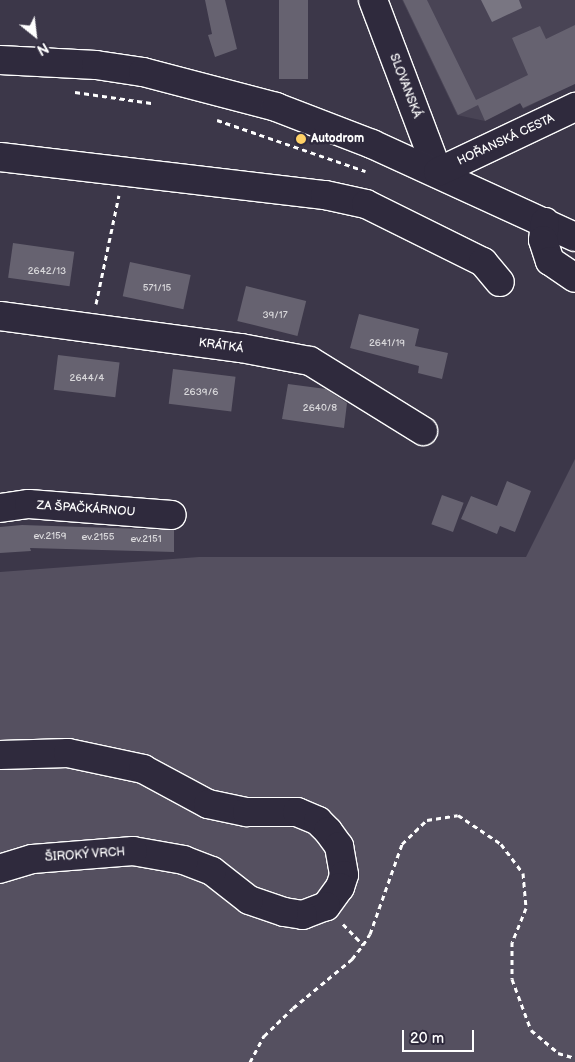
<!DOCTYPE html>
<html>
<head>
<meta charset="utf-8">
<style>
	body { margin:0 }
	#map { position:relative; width:575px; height:1062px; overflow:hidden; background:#3c3749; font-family:"Balsamiq Sans",sans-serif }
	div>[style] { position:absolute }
	.built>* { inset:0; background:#494455 }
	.green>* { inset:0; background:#555060 }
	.water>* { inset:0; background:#797682 }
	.building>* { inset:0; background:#666270; transform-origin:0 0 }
	.path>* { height:3px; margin-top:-1.5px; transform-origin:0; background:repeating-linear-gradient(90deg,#fff 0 5px,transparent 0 9px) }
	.roads { filter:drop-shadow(1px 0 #fff) drop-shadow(-1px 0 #fff) drop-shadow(0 1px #fff) drop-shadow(0 -1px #fff) }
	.minor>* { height:28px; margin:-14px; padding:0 14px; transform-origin:14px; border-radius:14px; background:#2f2a3d }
	.dots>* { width:14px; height:14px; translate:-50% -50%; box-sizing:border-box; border:2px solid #2f2a3d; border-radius:50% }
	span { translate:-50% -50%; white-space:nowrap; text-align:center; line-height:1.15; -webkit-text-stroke:5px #2f2a3d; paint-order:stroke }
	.number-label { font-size:10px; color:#d9d8db }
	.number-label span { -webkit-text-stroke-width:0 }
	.street-label { font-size:12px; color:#fff }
	.poi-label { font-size:12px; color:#fff; font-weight:700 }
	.left { translate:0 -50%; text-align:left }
	.north { position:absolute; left:10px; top:10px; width:50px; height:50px; -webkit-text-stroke:4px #2f2a3d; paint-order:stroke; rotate:151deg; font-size:14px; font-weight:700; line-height:20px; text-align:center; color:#fff }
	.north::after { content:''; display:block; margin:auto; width:18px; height:22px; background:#fff; clip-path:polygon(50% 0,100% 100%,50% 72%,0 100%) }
	.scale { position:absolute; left:402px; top:1030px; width:72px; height:22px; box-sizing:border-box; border:2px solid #fff; border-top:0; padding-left:6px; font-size:15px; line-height:18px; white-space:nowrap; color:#fff; -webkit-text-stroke:4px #2f2a3d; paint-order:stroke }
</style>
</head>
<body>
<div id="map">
	<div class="built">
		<div style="clip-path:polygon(402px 0,575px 0,575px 83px,523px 109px,521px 103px,485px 121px,457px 115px)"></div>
	</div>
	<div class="green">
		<div style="clip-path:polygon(575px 459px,575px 1062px,0 1062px,0 572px,199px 557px,526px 557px)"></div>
	</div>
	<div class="water">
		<div style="clip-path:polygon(481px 0,519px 0,522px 8px,492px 22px)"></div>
	</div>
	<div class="building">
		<div style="clip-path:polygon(205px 0,225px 0,237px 49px,215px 57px,208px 35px,212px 34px)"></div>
		<div style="left:279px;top:0;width:29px;height:79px"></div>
		<div style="clip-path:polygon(403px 0,427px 0,476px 100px,528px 75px,512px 38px,540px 26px,546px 39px,575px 25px,575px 84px,523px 108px,520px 103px,485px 121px,478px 105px,458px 115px)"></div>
		<div style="left:13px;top:243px;width:62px;height:35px;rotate:8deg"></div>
		<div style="left:130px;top:262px;width:62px;height:35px;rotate:12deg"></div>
		<div style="left:246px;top:286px;width:62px;height:36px;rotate:14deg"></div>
		<div style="clip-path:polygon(359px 314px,419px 329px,415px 346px,448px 353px,442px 379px,418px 373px,419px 366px,350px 348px)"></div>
		<div style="left:58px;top:355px;width:62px;height:35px;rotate:7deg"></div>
		<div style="left:173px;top:369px;width:63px;height:35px;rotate:7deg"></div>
		<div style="clip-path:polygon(288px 384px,326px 389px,347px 403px,344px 428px,282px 419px)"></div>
		<div style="clip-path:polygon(507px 481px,531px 491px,515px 532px,500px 526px,497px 534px,461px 519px,471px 496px,497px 506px)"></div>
		<div style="left:442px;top:495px;width:23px;height:31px;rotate:20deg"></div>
		<div style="clip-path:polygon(22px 525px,174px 530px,174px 552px,30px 548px,31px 551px,0 553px,0 527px)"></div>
	</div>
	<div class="path">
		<div style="left:75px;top:92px;width:77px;rotate:8.2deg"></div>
		<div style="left:217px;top:120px;width:157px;rotate:19deg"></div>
		<div style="left:96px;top:304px;width:111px;rotate:-78.1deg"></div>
		<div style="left:343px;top:924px;width:29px;rotate:46deg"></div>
		<div style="left:250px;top:1062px;width:30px;rotate:-62deg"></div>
		<div style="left:264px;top:1036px;width:40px;rotate:-44deg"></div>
		<div style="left:293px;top:1008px;width:77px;rotate:-39.7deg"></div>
		<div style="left:352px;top:959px;width:18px;rotate:-52deg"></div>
		<div style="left:363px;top:945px;width:13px;rotate:-58deg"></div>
		<div style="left:370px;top:934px;width:96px;rotate:-70.4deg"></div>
		<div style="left:402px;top:844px;width:35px;rotate:-44deg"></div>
		<div style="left:427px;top:820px;width:31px;rotate:-9deg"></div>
		<div style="left:458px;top:815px;width:52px;rotate:34deg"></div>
		<div style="left:501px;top:844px;width:36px;rotate:53deg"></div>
		<div style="left:523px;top:873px;width:35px;rotate:85deg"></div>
		<div style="left:526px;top:908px;width:37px;rotate:112deg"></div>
		<div style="left:512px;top:942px;width:37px;rotate:90deg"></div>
		<div style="left:512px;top:979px;width:54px;rotate:69.6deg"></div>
		<div style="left:531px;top:1030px;width:35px;rotate:40deg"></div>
		<div style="left:558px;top:1053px;width:18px;rotate:16deg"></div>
	</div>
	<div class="roads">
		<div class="minor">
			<div style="left:373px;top:0;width:184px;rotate:69.3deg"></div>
			<div style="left:0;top:60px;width:96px;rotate:3deg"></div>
			<div style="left:96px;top:65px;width:48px;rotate:8.5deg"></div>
			<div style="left:143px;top:72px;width:138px;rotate:14.7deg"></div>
			<div style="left:276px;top:107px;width:103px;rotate:21.1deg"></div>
			<div style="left:372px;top:144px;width:223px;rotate:24.6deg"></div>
			<div style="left:0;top:157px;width:327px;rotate:6.7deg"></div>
			<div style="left:325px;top:195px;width:42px;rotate:12.4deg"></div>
			<div style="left:366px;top:204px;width:131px;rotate:26.4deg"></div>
			<div style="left:483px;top:262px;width:26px;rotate:50deg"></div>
			<div style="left:438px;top:172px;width:152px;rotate:-25.4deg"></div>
			<div style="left:545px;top:222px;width:18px;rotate:96deg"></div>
			<div style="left:543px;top:240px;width:22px;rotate:72deg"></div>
			<div style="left:550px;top:261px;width:30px;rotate:34deg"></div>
			<div style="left:0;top:316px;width:243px;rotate:7.6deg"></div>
			<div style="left:241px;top:348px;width:70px;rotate:10.7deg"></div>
			<div style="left:310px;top:361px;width:133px;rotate:31.8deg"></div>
			<div style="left:0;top:508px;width:29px;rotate:-8deg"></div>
			<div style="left:29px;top:504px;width:143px;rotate:4.4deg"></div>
			<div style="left:0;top:755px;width:68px;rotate:-1.7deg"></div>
			<div style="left:68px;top:753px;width:77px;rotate:12deg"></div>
			<div style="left:143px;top:769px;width:74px;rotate:28.3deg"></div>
			<div style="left:208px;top:804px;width:40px;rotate:12deg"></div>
			<div style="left:247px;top:812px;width:50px"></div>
			<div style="left:297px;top:812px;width:23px;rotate:23deg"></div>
			<div style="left:318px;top:821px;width:14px;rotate:45deg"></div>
			<div style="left:328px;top:831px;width:19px;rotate:54deg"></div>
			<div style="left:339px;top:846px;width:29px;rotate:80deg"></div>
			<div style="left:344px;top:875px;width:13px;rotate:108deg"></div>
			<div style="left:340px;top:887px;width:24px;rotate:126deg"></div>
			<div style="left:326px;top:906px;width:25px;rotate:159deg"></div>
			<div style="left:303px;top:915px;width:19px;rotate:-171deg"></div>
			<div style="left:284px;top:912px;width:37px;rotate:-161deg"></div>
			<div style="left:249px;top:900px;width:47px;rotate:-141.9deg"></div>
			<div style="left:212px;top:871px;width:30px;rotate:-159deg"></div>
			<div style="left:184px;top:860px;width:52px;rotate:-170deg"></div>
			<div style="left:133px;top:851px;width:101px;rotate:175.5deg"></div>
			<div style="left:32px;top:859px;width:34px;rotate:163deg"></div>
		</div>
	</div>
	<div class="dots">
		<div style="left:301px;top:139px;background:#ffd166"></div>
	</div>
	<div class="number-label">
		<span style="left:47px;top:272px">2642/13</span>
		<span style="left:157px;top:289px">571/15</span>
		<span style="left:275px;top:316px">39/17</span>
		<span style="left:387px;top:344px">2641/19</span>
		<span style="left:87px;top:379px">2644/4</span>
		<span style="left:201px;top:393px">2639/6</span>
		<span style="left:320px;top:409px">2640/8</span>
		<span style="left:50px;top:537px">ev.2159</span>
		<span style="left:98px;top:538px">ev.2155</span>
		<span style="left:146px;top:540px">ev.2151</span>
	</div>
	<div class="street-label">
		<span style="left:405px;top:86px;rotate:69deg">SLOVANSKÁ</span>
		<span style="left:506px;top:140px;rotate:-25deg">HOŘANSKÁ CESTA</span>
		<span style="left:221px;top:346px;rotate:8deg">KRÁTKÁ</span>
		<span style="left:86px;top:509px;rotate:4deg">ZA ŠPAČKÁRNOU</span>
		<span style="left:85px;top:855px;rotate:-4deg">ŠIROKÝ VRCH</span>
	</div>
	<div class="poi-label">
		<span class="left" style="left:311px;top:139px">Autodrom</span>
	</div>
	<div class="north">N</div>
	<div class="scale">20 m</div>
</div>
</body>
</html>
